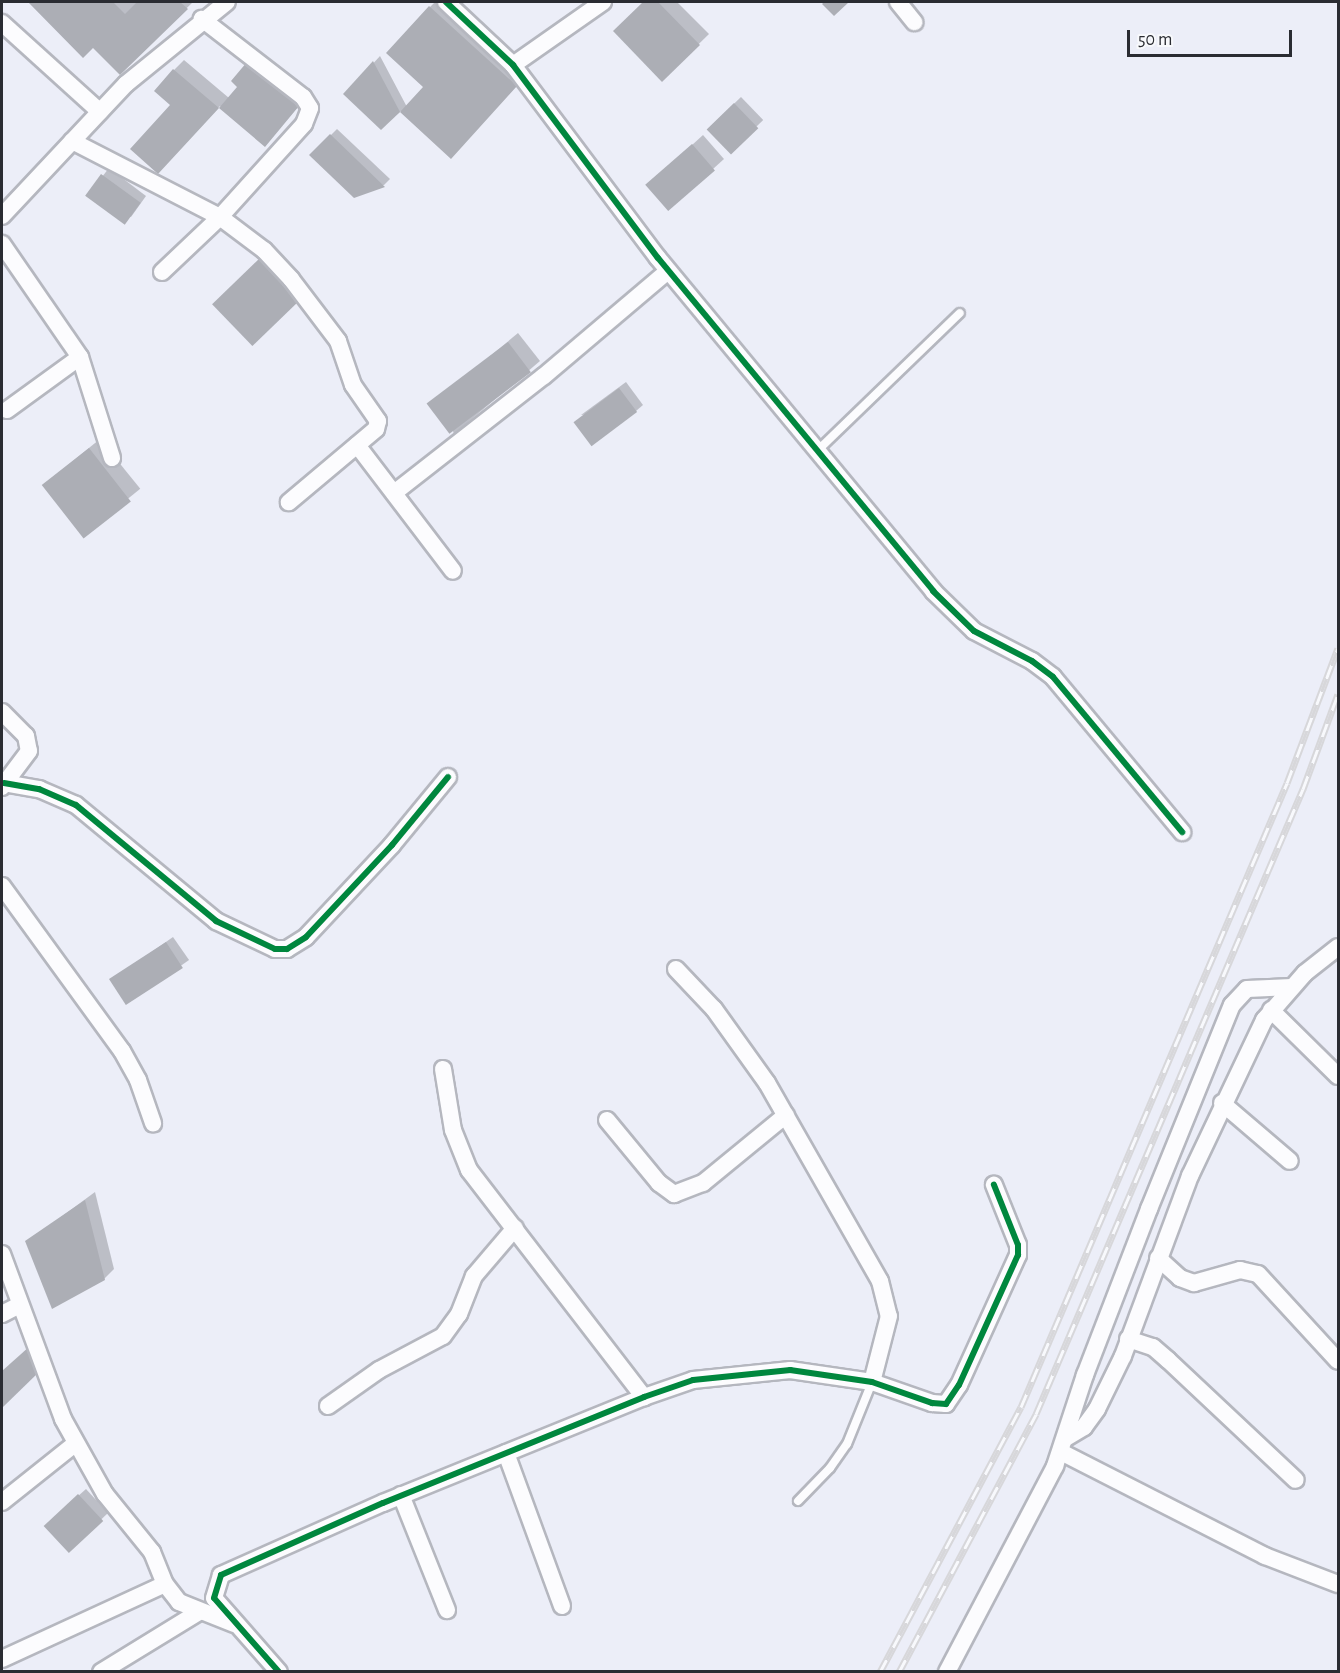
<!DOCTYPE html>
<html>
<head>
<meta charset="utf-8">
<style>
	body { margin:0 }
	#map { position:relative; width:1340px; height:1673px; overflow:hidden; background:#eceef8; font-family:"Alegreya Sans",sans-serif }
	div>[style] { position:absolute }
	.shadow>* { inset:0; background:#0003; transform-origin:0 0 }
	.building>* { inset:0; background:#acaeb5; transform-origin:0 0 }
	.roads { filter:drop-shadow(2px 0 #b5b7bf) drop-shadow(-2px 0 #b5b7bf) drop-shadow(0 2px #b5b7bf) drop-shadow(0 -2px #b5b7bf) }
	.lane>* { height:8px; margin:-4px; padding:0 4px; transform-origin:4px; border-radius:4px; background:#fcfcfe }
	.street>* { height:16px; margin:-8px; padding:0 8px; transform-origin:8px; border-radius:8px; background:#fcfcfe }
	.rail>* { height:7px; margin-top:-3.5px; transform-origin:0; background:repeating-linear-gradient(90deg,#f8f9fc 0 14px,#d7d7da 0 28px); box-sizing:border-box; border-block:2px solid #d7d7da }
	.cycleway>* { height:6px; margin:-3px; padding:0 3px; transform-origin:3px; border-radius:3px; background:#00873e }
	span { translate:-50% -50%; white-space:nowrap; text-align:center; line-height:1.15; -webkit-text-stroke:5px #f8f9fc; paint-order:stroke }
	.frame { position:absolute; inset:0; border:3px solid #2a2c32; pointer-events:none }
	.scale { position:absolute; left:1127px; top:30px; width:165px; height:27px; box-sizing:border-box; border:3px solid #2a2c32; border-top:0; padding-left:8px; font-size:18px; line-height:21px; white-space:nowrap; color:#2a2c32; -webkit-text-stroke:4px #f8f9fc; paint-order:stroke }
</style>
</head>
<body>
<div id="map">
	<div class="shadow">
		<div style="clip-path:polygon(30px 2px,193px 2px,120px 73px,93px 46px,83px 56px)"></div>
		<div style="clip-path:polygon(435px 2px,452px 2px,529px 72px,451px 157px,401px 111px,381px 128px,345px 94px,380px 56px,407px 107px,425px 87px,430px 7px)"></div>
		<div style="clip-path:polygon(645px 2px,677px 2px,709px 34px,662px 80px,615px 31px)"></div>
		<div style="clip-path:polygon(184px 60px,229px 98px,239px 87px,248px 63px,308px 95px,265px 145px,220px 106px,168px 162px,174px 70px)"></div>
		<div style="left:741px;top:97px;width:32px;height:46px;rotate:46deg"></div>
		<div style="clip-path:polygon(337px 129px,390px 179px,384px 185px,354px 197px,311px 155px)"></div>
		<div style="clip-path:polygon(703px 135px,724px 159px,669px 209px,658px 176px)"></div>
		<div style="clip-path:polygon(109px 168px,146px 196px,131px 217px,87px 196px)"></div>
		<div style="clip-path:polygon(518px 333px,540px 361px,454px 434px,441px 397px)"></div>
		<div style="clip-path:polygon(626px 382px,643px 405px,636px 411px,581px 415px)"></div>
		<div style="left:100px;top:439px;width:64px;height:73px;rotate:51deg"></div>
		<div style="left:173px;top:937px;width:28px;height:75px;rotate:55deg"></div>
		<div style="clip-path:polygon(95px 1192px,114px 1269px,104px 1279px,27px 1242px)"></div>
		<div style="clip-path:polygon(86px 1489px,108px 1513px,68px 1551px,51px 1520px)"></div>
	</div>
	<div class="building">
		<div style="clip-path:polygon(28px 2px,113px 2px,125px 14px,137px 2px,180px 2px,188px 9px,120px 75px,93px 48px,83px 58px)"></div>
		<div style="clip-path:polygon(643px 2px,658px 2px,700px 45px,662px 82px,613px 31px)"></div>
		<div style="clip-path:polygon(824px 2px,849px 2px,834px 16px,822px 4px)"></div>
		<div style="clip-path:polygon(429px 6px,517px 86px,451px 159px,400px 112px,423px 87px,386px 53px)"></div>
		<div style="clip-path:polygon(373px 61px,400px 112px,381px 130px,343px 94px)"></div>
		<div style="clip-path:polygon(247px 62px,299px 106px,265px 147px,219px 108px,237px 87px,231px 81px)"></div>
		<div style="clip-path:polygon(173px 69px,219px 108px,158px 174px,130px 149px,170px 105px,154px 91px)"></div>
		<div style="left:734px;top:103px;width:35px;height:38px;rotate:46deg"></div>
		<div style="clip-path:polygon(330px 134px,385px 187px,354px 198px,309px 155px)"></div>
		<div style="left:692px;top:144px;width:35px;height:62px;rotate:49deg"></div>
		<div style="left:101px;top:174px;width:49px;height:27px;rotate:36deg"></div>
		<div style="left:261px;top:257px;width:58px;height:68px;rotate:46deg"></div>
		<div style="left:508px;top:342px;width:38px;height:102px;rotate:53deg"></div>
		<div style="left:619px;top:388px;width:30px;height:57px;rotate:53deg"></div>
		<div style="left:89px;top:448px;width:68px;height:60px;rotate:52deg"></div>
		<div style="left:166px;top:942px;width:31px;height:68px;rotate:57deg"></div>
		<div style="clip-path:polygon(85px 1200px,105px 1280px,52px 1309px,25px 1241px)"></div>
		<div style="clip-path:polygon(30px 1346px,39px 1372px,2px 1408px,2px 1371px)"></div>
		<div style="left:78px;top:1494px;width:37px;height:47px;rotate:47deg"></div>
	</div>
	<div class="roads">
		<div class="lane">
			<div style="left:818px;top:450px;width:197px;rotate:-44deg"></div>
			<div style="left:798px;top:1501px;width:46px;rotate:-45.9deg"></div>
			<div style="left:830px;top:1468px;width:29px;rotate:-55deg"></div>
			<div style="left:847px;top:1444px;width:67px;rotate:-68deg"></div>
		</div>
		<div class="street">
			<div style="left:446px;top:2px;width:92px;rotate:43.2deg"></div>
			<div style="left:513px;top:65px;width:241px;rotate:53.1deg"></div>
			<div style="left:658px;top:258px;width:432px;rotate:50.4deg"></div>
			<div style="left:933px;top:591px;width:57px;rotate:44.3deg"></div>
			<div style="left:974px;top:631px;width:65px;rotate:27.3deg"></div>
			<div style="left:1032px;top:661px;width:26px;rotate:37deg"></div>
			<div style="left:1053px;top:677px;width:202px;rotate:50.2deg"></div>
			<div style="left:898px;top:2px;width:26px;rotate:51deg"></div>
			<div style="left:2px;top:23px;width:132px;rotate:42.2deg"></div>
			<div style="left:513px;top:65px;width:110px;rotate:-35deg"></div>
			<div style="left:72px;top:141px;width:166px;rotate:27.2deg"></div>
			<div style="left:220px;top:217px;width:55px;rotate:36.9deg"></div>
			<div style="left:264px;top:250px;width:40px;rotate:47deg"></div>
			<div style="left:291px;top:279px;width:78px;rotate:52.8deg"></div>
			<div style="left:338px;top:341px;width:46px;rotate:71.2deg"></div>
			<div style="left:353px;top:385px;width:44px;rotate:55.2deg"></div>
			<div style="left:378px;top:421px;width:8px;rotate:104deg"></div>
			<div style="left:376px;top:429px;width:114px;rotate:140deg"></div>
			<div style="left:2px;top:216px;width:181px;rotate:-46.8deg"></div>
			<div style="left:126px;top:84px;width:130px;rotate:-39.1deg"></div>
			<div style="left:2px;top:244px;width:137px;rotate:55.4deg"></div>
			<div style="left:80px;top:357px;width:106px;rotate:72.4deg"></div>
			<div style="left:162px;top:272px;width:80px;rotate:-43.5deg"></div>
			<div style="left:220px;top:217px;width:125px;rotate:-47.9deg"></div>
			<div style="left:304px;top:124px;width:17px;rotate:-69deg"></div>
			<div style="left:310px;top:108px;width:13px;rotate:-122deg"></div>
			<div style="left:303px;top:97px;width:128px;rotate:-142.3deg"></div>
			<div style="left:7px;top:410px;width:90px;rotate:-36deg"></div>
			<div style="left:357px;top:445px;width:158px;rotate:52.7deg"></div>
			<div style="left:394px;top:493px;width:190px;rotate:-38deg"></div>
			<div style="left:544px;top:376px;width:162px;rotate:-40.3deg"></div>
			<div style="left:2px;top:712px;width:34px;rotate:45deg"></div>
			<div style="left:26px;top:736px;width:15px;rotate:79deg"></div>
			<div style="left:29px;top:751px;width:45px;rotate:126.9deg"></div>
			<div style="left:4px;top:783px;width:36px;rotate:10deg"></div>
			<div style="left:39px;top:789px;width:40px;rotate:23.4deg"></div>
			<div style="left:76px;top:805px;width:182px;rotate:39.6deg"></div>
			<div style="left:216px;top:921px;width:65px;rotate:25.4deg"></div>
			<div style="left:275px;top:949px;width:12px"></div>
			<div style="left:287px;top:949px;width:22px;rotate:-32deg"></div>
			<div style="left:306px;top:937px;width:126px;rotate:-46.9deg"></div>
			<div style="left:392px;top:845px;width:88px;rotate:-50.5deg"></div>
			<div style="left:2px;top:886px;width:204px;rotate:54deg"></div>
			<div style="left:122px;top:1051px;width:33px;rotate:61deg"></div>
			<div style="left:138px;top:1080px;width:46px;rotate:70.8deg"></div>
			<div style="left:676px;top:969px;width:55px;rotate:46.5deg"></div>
			<div style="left:714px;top:1009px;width:91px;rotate:54.4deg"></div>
			<div style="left:767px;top:1083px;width:228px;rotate:60.3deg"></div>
			<div style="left:880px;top:1281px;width:36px;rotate:76deg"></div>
			<div style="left:889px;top:1316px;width:68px;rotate:104.4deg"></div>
			<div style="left:1271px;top:1010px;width:94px;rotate:44.6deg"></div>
			<div style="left:443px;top:1069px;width:62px;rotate:80.7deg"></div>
			<div style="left:453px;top:1130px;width:43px;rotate:68.2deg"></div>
			<div style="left:469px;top:1170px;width:287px;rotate:52.4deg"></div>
			<div style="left:1222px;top:1103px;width:89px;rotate:40.5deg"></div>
			<div style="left:607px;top:1120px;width:82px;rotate:50.5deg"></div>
			<div style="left:659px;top:1183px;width:19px;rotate:36deg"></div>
			<div style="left:674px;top:1194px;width:31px;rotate:-21deg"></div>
			<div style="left:703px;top:1183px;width:107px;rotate:-39.3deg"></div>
			<div style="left:2px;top:1254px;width:176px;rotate:69.7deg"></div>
			<div style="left:63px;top:1419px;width:86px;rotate:60.8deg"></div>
			<div style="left:105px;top:1494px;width:75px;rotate:51deg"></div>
			<div style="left:152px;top:1552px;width:35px;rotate:68deg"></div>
			<div style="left:165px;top:1584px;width:23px;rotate:52deg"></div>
			<div style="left:179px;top:1602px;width:59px;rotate:21.8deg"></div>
			<div style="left:1158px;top:1258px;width:30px;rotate:42deg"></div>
			<div style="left:1180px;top:1278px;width:15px;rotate:20deg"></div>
			<div style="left:1194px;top:1283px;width:48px;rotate:-15.8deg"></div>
			<div style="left:1240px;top:1270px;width:18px;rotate:13deg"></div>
			<div style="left:1258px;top:1274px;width:118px;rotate:47.4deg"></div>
			<div style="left:2px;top:1314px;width:20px;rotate:-27deg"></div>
			<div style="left:1128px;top:1339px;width:26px;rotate:18deg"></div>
			<div style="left:1153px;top:1347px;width:20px;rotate:41deg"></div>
			<div style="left:1168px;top:1360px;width:175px;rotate:43.2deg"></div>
			<div style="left:328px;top:1406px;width:62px;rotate:-35.2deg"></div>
			<div style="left:379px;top:1370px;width:72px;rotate:-28deg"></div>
			<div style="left:443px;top:1336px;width:27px;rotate:-54deg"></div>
			<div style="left:459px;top:1314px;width:41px;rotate:-68.5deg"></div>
			<div style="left:474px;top:1276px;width:63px;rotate:-49.5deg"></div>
			<div style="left:1066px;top:1438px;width:21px;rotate:-31deg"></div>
			<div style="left:1084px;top:1427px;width:22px;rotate:-54deg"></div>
			<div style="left:1097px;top:1409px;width:59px;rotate:-63.9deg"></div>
			<div style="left:1123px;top:1356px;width:192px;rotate:-69.6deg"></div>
			<div style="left:1190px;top:1176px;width:173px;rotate:-64.6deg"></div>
			<div style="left:1264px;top:1020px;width:62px;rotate:-48.9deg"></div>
			<div style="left:1305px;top:973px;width:42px;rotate:-38.2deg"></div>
			<div style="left:1061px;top:1452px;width:229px;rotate:27deg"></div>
			<div style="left:1265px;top:1556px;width:78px;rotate:21deg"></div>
			<div style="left:506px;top:1453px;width:163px;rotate:69.9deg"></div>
			<div style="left:401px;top:1495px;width:124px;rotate:68.2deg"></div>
			<div style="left:2px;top:1502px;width:93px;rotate:-38.5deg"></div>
			<div style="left:2px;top:1659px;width:179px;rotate:-24.7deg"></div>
			<div style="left:101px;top:1672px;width:115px;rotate:-31.5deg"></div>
			<div style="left:279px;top:1672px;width:98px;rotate:-131.3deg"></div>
			<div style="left:214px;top:1598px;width:24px;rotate:-73deg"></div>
			<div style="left:221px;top:1575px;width:177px;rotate:-24deg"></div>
			<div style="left:383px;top:1503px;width:282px;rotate:-22.1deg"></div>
			<div style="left:644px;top:1397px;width:52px;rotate:-19.1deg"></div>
			<div style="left:693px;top:1380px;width:98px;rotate:-5.9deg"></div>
			<div style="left:790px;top:1370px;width:83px;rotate:8.3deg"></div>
			<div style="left:872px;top:1382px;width:64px;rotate:19.3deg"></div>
			<div style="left:932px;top:1403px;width:14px;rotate:4deg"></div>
			<div style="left:946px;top:1404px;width:23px;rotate:-56deg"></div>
			<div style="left:959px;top:1385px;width:143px;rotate:-65.6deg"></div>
			<div style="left:1018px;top:1255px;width:10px;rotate:-90deg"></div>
			<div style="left:1018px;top:1245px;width:65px;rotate:-111.8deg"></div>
			<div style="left:947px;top:1672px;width:233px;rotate:-62.3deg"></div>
			<div style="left:1055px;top:1466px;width:96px;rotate:-71.8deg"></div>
			<div style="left:1085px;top:1375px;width:178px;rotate:-68.9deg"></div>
			<div style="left:1149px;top:1209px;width:220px;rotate:-67.9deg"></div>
			<div style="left:1232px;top:1005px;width:22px;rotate:-47deg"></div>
			<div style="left:1247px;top:989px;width:45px;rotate:-2.5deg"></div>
		</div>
	</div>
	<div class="rail">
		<div style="left:880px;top:1672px;width:300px;rotate:-62deg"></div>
		<div style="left:1021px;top:1407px;width:678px;rotate:-66.91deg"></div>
		<div style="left:1287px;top:783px;width:144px;rotate:-69.3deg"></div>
		<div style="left:899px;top:1672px;width:292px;rotate:-62deg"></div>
		<div style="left:1036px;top:1414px;width:680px;rotate:-66.87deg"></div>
		<div style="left:1303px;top:789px;width:101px;rotate:-69.8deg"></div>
	</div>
	<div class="cycleway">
		<div style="left:446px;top:2px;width:92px;rotate:43.2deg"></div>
		<div style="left:513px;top:65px;width:241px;rotate:53.1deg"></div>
		<div style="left:658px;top:258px;width:432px;rotate:50.4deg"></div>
		<div style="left:933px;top:591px;width:57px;rotate:44.3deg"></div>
		<div style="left:974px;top:631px;width:65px;rotate:27.3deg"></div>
		<div style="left:1032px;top:661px;width:26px;rotate:37deg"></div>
		<div style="left:1053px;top:677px;width:202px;rotate:50.2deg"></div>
		<div style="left:4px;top:783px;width:36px;rotate:10deg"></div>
		<div style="left:39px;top:789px;width:40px;rotate:23.4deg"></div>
		<div style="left:76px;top:805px;width:182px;rotate:39.6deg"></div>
		<div style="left:216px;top:921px;width:65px;rotate:25.4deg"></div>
		<div style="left:275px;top:949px;width:12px"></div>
		<div style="left:287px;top:949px;width:22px;rotate:-32deg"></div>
		<div style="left:306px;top:937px;width:126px;rotate:-46.9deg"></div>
		<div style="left:392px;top:845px;width:88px;rotate:-50.5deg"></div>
		<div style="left:279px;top:1672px;width:98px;rotate:-131.3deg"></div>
		<div style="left:214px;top:1598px;width:24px;rotate:-73deg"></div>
		<div style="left:221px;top:1575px;width:177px;rotate:-24deg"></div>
		<div style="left:383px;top:1503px;width:282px;rotate:-22.1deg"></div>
		<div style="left:644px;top:1397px;width:52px;rotate:-19.1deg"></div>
		<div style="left:693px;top:1380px;width:98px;rotate:-5.9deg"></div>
		<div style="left:790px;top:1370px;width:83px;rotate:8.3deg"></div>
		<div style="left:872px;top:1382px;width:64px;rotate:19.3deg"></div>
		<div style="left:932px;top:1403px;width:14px;rotate:4deg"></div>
		<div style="left:946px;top:1404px;width:23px;rotate:-56deg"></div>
		<div style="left:959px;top:1385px;width:143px;rotate:-65.6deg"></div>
		<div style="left:1018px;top:1255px;width:10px;rotate:-90deg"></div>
		<div style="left:1018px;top:1245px;width:65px;rotate:-111.8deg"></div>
	</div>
	<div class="frame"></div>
	<div class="scale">50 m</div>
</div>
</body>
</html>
